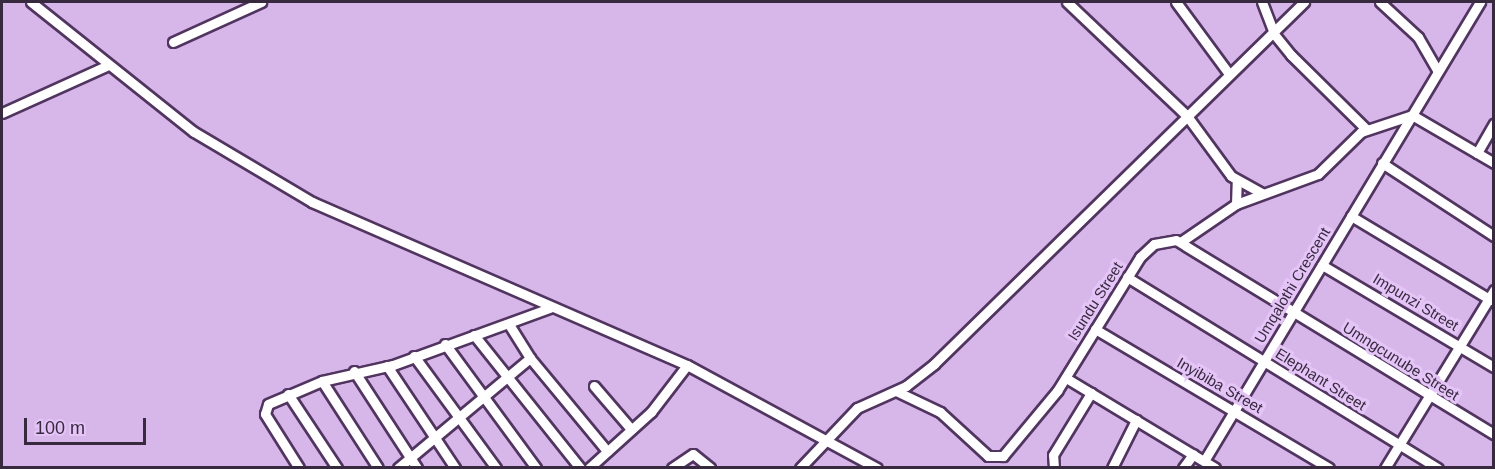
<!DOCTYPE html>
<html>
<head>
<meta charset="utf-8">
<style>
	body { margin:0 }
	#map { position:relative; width:1495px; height:469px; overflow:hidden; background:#d7b7e9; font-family:Arial,sans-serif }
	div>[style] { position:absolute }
	.roads { filter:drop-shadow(2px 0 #513560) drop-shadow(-2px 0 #513560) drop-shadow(0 2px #513560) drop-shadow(0 -2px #513560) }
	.minor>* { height:9px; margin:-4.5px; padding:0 4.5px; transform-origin:4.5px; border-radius:4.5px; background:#fff }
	span { translate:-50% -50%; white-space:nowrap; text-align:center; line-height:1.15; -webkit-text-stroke:6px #e5c4f7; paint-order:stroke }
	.street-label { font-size:15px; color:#372a3e }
	.frame { position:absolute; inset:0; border:3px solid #372a3e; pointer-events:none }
	.scale { position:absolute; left:24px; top:418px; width:122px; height:27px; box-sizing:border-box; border:3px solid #372a3e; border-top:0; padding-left:8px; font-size:18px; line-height:21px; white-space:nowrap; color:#372a3e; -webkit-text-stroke:4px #e5c4f7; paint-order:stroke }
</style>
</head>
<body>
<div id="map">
	<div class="roads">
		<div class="minor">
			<div style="left:31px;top:2px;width:208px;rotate:38.6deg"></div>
			<div style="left:194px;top:132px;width:137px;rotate:30.7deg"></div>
			<div style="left:312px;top:202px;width:409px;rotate:23.5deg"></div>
			<div style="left:687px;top:365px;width:216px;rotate:28.5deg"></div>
			<div style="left:1067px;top:2px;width:166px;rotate:43.5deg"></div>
			<div style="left:1187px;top:116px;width:74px;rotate:53.7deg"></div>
			<div style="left:1231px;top:176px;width:35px;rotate:29deg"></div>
			<div style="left:1176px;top:2px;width:89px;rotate:53.6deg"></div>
			<div style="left:1262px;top:2px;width:34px;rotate:69deg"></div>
			<div style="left:1274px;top:34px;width:27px;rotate:51deg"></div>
			<div style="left:1291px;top:55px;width:105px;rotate:44.6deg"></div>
			<div style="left:1380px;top:2px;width:52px;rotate:42.6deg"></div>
			<div style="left:1418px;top:37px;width:39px;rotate:60deg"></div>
			<div style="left:173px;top:42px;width:97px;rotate:-24.4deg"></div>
			<div style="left:2px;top:113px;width:114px;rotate:-24.3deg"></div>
			<div style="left:1412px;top:115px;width:95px;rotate:30.3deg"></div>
			<div style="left:1477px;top:153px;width:34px;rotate:-60deg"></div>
			<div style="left:1382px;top:163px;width:134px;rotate:33.1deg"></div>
			<div style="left:1236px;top:204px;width:23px;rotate:-88deg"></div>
			<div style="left:1351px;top:216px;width:163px;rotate:31deg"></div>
			<div style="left:1182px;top:241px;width:65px;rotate:-34.4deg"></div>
			<div style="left:1236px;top:204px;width:87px;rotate:-20.1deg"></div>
			<div style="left:1318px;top:174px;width:60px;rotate:-44.3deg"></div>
			<div style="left:1361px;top:132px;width:54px;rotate:-18.4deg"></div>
			<div style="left:1322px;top:265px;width:200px;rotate:30.7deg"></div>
			<div style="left:1127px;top:277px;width:365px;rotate:31.6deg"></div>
			<div style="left:510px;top:326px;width:38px;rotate:58deg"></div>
			<div style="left:530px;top:358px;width:121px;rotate:50.4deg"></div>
			<div style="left:1095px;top:329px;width:272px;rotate:30.7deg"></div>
			<div style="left:474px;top:335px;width:170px;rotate:51.4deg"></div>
			<div style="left:445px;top:344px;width:154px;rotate:53.7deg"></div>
			<div style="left:414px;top:356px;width:139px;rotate:53.8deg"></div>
			<div style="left:387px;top:366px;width:123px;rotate:56.3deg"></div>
			<div style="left:354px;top:371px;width:116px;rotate:57deg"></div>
			<div style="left:1066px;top:378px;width:174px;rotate:31.1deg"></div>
			<div style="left:322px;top:381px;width:103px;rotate:57.2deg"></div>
			<div style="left:594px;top:386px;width:57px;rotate:49.3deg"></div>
			<div style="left:896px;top:391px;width:49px;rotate:25.5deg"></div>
			<div style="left:940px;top:412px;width:65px;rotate:42.5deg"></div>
			<div style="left:988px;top:456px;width:15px"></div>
			<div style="left:1003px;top:456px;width:85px;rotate:-50.3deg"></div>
			<div style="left:1057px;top:391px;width:158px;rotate:-58.2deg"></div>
			<div style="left:1140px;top:257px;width:19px;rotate:-43deg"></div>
			<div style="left:1154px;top:244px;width:22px;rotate:-10deg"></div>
			<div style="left:1176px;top:240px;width:373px;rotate:31.4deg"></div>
			<div style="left:288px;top:394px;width:89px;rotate:56.5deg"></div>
			<div style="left:1204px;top:461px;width:536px;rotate:-58.98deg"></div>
			<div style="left:299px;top:468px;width:64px;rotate:-122.2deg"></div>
			<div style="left:265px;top:414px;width:10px;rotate:-73deg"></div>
			<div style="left:268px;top:404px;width:59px;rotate:-23.1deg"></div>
			<div style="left:322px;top:381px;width:73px;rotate:-12.7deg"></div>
			<div style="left:393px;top:365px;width:167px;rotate:-20deg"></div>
			<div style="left:398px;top:468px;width:172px;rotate:-39.8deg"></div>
			<div style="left:589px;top:468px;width:84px;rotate:-42.1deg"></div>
			<div style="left:651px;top:412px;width:59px;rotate:-52.5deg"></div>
			<div style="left:672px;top:468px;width:25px;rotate:-34deg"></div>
			<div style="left:693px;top:454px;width:22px;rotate:39deg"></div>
			<div style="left:800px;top:468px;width:83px;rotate:-46.5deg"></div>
			<div style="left:857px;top:408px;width:54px;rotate:-24.2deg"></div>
			<div style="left:906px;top:386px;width:36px;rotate:-38deg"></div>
			<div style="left:934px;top:364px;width:518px;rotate:-44.37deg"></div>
			<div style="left:1054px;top:468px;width:13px;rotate:-94deg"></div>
			<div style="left:1053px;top:455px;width:73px;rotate:-58.5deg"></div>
			<div style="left:1112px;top:468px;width:54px;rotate:-63.4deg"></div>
			<div style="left:1183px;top:468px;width:17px;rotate:-54deg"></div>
			<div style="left:1385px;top:468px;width:209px;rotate:-58.5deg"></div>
		</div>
	</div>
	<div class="street-label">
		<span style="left:1292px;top:285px;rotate:-59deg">Umqalothi Crescent</span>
		<span style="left:1095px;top:301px;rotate:-58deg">Isundu Street</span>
		<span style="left:1416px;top:302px;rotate:31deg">Impunzi Street</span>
		<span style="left:1401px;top:361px;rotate:32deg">Umngcunube Street</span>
		<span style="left:1321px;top:379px;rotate:32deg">Elephant Street</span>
		<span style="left:1220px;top:385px;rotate:30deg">Inyibiba Street</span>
	</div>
	<div class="frame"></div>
	<div class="scale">100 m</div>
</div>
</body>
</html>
